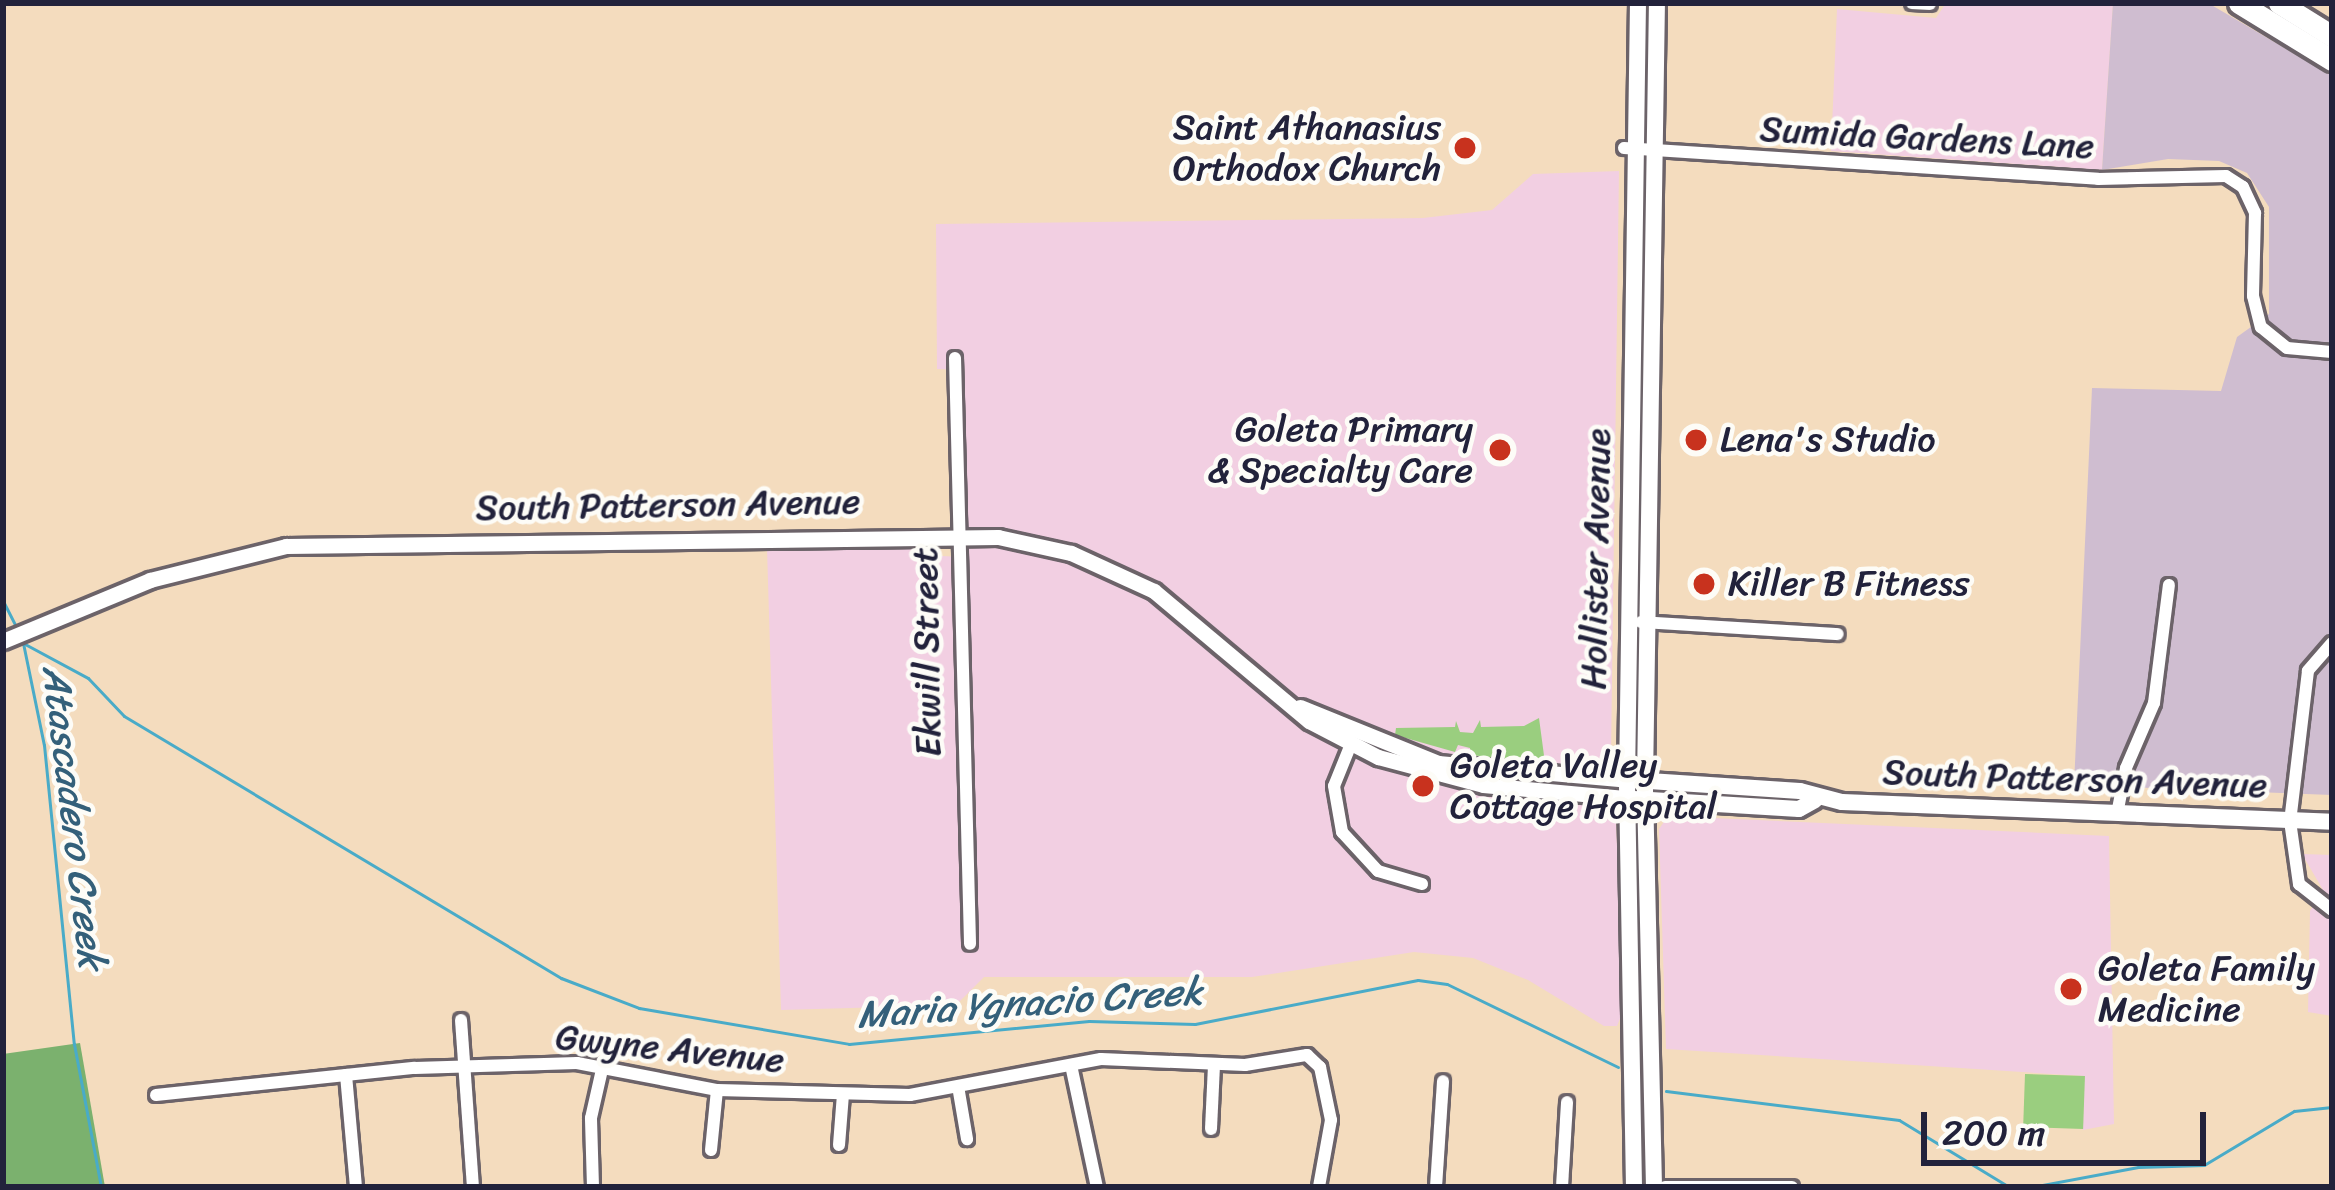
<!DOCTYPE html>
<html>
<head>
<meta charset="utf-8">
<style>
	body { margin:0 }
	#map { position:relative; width:2335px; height:1190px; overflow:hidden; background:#f4dcbe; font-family:Sriracha,sans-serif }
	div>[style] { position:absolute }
	.built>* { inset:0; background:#f2cfe2 }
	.industrial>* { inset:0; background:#cfbdd0 }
	.green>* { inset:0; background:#9ace7f; transform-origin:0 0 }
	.forest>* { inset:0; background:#7bb16e }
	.stream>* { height:3px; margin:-1.5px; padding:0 1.5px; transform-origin:1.5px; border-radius:1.5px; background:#49abc8 }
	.roads { filter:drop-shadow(3px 0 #6c6369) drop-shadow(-3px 0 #6c6369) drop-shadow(0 3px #6c6369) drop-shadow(0 -3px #6c6369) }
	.minor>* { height:12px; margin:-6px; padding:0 6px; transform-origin:6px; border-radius:6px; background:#fff }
	.tertiary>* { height:15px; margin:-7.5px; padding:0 7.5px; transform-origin:7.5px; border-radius:7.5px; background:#fff }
	.secondary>* { height:16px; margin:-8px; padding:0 8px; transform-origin:8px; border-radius:8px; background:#fff }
	.motorway>* { height:21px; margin:-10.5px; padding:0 10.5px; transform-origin:10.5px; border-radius:10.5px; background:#fff }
	.dots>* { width:33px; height:33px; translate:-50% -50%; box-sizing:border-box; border:6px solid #fdfcf7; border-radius:50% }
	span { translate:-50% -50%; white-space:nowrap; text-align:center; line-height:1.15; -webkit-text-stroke:9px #fdfcf7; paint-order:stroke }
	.poi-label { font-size:36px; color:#22223b }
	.right { translate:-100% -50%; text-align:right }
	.left { translate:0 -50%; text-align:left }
	.street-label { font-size:36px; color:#22223b }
	.water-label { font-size:39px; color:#34607a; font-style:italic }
	.frame { position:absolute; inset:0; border:6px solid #22223b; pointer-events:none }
	.scale { position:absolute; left:1921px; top:1112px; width:285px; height:54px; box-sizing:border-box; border:6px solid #22223b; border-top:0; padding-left:15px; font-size:36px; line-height:42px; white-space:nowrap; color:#22223b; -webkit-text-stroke:9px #fdfcf7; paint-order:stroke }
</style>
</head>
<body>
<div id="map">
	<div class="built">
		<div style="clip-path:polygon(1946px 3px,2113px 3px,2102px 170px,1831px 151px,1837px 9px,1936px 18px)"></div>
		<div style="clip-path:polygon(1619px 171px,1611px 754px,1600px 765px,1602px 807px,1616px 822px,1624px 1009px,1617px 1026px,1604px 1026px,1528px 980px,1473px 958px,1414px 952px,1252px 977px,984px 977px,956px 1005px,781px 1010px,767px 549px,935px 548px,940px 556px,966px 557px,961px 370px,937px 369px,936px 224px,1423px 218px,1492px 210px,1533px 174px)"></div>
		<div style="clip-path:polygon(1668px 816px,2109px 836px,2114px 1124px,2083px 1130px,2084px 1076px,1666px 1049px,1659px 829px)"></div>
		<div style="clip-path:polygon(2302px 854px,2332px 855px,2332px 1016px,2308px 1012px,2310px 911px,2323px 890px)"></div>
	</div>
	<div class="industrial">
		<div style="clip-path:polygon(2113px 3px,2208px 3px,2332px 76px,2332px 795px,2074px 785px,2092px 388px,2221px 391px,2237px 337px,2269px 314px,2269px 207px,2247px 173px,2219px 161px,2168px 159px,2102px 170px)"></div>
	</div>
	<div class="green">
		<div style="clip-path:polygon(1539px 718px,1545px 763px,1470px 755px,1470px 748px,1458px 745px,1455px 752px,1395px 735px,1396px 728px,1455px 727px,1456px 721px,1460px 732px,1473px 733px,1480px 720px,1481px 727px,1524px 726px)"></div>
		<div style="left:2025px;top:1074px;width:60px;height:53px;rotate:2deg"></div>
	</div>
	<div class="forest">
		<div style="clip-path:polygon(80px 1043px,105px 1187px,3px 1187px,3px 1054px)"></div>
	</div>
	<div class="stream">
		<div style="left:3px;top:601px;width:31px;rotate:63deg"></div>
		<div style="left:23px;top:643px;width:74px;rotate:28.3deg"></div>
		<div style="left:88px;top:678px;width:52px;rotate:46.5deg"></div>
		<div style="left:124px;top:716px;width:510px;rotate:30.94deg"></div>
		<div style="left:561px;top:978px;width:84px;rotate:21deg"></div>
		<div style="left:639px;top:1008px;width:213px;rotate:9.7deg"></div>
		<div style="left:849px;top:1044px;width:241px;rotate:-5.5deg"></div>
		<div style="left:1089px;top:1021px;width:106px;rotate:1.6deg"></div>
		<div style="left:1195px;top:1024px;width:227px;rotate:-11.2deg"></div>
		<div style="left:1418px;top:980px;width:29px;rotate:8deg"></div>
		<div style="left:1447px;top:984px;width:190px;rotate:25.9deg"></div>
		<div style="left:23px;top:643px;width:104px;rotate:78.4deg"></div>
		<div style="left:44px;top:745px;width:301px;rotate:84.3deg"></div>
		<div style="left:74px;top:1044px;width:146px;rotate:79.3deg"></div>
		<div style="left:1666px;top:1091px;width:235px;rotate:7.1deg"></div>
		<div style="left:1899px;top:1120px;width:129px;rotate:31.3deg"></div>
		<div style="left:2031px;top:1187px;width:109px;rotate:-10.6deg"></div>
		<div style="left:2138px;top:1167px;width:66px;rotate:-1.7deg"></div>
		<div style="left:2204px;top:1165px;width:105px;rotate:-31deg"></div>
		<div style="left:2294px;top:1111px;width:38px;rotate:-6deg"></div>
	</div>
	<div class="roads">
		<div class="minor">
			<div style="left:1912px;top:3px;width:18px;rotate:3deg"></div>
			<div style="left:1624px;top:148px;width:475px;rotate:3.7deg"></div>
			<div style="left:2098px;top:179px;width:128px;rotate:-1.3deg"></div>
			<div style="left:2226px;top:176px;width:20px;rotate:33deg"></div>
			<div style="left:2243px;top:187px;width:29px;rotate:65deg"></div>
			<div style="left:2255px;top:213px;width:83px;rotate:91.4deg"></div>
			<div style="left:2253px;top:296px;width:32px;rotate:76deg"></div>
			<div style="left:2261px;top:327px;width:33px;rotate:39deg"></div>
			<div style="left:2287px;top:348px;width:45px;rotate:5.1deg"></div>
			<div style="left:955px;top:358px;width:586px;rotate:88.53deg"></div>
			<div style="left:1641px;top:622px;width:197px;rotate:3.5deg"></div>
			<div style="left:2332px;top:643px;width:37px;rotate:131deg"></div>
			<div style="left:2308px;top:671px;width:151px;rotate:96.8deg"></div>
			<div style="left:2290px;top:821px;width:64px;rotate:81.9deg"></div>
			<div style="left:2299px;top:884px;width:42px;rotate:38.2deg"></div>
			<div style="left:1351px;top:744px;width:45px;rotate:112deg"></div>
			<div style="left:1334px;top:786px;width:47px;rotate:80.1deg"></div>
			<div style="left:1342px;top:832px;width:53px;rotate:47.3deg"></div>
			<div style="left:1378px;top:871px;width:46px;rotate:16.5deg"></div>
			<div style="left:2117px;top:814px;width:47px;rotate:-78.9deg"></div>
			<div style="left:2126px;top:768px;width:71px;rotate:-66.7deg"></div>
			<div style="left:2154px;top:703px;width:119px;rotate:-82.8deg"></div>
			<div style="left:461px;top:1020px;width:167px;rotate:85.9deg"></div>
			<div style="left:1071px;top:1065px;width:125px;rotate:78deg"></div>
			<div style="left:346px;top:1075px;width:112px;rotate:84.9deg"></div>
			<div style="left:959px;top:1092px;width:48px;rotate:80.3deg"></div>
			<div style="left:156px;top:1095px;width:260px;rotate:-6deg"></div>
			<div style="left:415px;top:1068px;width:162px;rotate:-1.8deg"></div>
			<div style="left:577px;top:1063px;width:143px;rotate:10.9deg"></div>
			<div style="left:717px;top:1090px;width:193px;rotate:1.5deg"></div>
			<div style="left:910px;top:1095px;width:194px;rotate:-10.7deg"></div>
			<div style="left:1101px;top:1059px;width:144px;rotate:2.4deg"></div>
			<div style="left:1245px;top:1065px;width:63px;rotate:-9.2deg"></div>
			<div style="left:1307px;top:1055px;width:18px;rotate:43deg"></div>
			<div style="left:1320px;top:1067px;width:54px;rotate:78.3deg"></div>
			<div style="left:1331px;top:1120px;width:68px;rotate:100.2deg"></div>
			<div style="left:1211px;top:1129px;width:64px;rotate:-87.3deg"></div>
			<div style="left:839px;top:1145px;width:51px;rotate:-85.5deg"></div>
			<div style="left:711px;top:1150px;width:60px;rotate:-84.3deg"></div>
			<div style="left:593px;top:1187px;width:69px;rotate:-91.7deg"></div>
			<div style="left:591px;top:1118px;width:54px;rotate:-77.2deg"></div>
			<div style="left:1436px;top:1187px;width:106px;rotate:-86.2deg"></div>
			<div style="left:1562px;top:1187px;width:85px;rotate:-86.6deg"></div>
			<div style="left:1665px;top:1187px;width:127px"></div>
		</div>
		<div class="tertiary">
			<div style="left:3px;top:641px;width:159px;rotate:-22.5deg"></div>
			<div style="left:150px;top:580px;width:140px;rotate:-14deg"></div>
			<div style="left:286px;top:546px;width:712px;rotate:-0.72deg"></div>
			<div style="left:998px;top:537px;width:75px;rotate:12.4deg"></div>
			<div style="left:1071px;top:553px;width:91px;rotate:24.6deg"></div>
			<div style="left:1154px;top:591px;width:202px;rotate:40deg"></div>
			<div style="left:1309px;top:721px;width:78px;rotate:27.6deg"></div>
			<div style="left:1378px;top:757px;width:109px;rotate:14.9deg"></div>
			<div style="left:1483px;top:785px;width:145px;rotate:5.2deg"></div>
			<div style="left:1300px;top:707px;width:149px;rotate:22.1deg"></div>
			<div style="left:1438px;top:763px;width:190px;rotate:5.1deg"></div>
		</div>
		<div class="secondary">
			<div style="left:1634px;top:780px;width:166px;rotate:3.8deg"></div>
			<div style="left:1800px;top:791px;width:43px;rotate:14.7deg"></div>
			<div style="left:1842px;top:802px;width:490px;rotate:2.3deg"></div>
			<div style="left:1634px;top:799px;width:165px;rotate:3.5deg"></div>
			<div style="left:1799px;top:809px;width:18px;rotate:-29deg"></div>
			<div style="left:1634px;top:1187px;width:407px;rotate:-91deg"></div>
			<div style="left:1627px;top:780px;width:777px;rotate:-89.19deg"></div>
			<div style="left:1654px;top:1187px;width:406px;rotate:-91.3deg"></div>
			<div style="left:1645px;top:781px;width:778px;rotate:-89.12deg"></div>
		</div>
		<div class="motorway">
			<div style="left:2239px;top:3px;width:109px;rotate:31.5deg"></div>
			<div style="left:2279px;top:3px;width:62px;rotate:31.9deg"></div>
		</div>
	</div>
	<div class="dots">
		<div style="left:1465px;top:148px;background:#c8321e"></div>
		<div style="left:1696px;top:440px;background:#c8321e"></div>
		<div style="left:1500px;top:450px;background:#c8321e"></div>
		<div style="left:1704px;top:584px;background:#c8321e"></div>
		<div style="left:1423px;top:786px;background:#c8321e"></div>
		<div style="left:2071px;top:989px;background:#c8321e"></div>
	</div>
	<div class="poi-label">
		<span class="right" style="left:1441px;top:148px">Saint Athanasius<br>Orthodox Church</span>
		<span class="right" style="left:1473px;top:450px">Goleta Primary<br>&amp; Specialty Care</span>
		<span class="left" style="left:1720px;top:440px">Lena's Studio</span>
		<span class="left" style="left:1728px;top:584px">Killer B Fitness</span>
		<span class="left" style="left:1450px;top:786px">Goleta Valley<br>Cottage Hospital</span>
		<span class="left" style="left:2098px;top:989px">Goleta Family<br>Medicine</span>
	</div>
	<div class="street-label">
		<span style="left:1927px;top:138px;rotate:3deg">Sumida Gardens Lane</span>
		<span style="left:668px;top:505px;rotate:-1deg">South Patterson Avenue</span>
		<span style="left:1596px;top:559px;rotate:-89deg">Hollister Avenue</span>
		<span style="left:927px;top:652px;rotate:-91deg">Ekwill Street</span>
		<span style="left:2075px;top:779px;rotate:2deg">South Patterson Avenue</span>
		<span style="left:670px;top:1049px;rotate:6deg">Gwyne Avenue</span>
	</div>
	<div class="water-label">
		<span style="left:74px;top:817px;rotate:83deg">Atascadero Creek</span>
		<span style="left:1030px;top:1003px;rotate:-4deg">Maria Ygnacio Creek</span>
	</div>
	<div class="frame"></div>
	<div class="scale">200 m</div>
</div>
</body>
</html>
